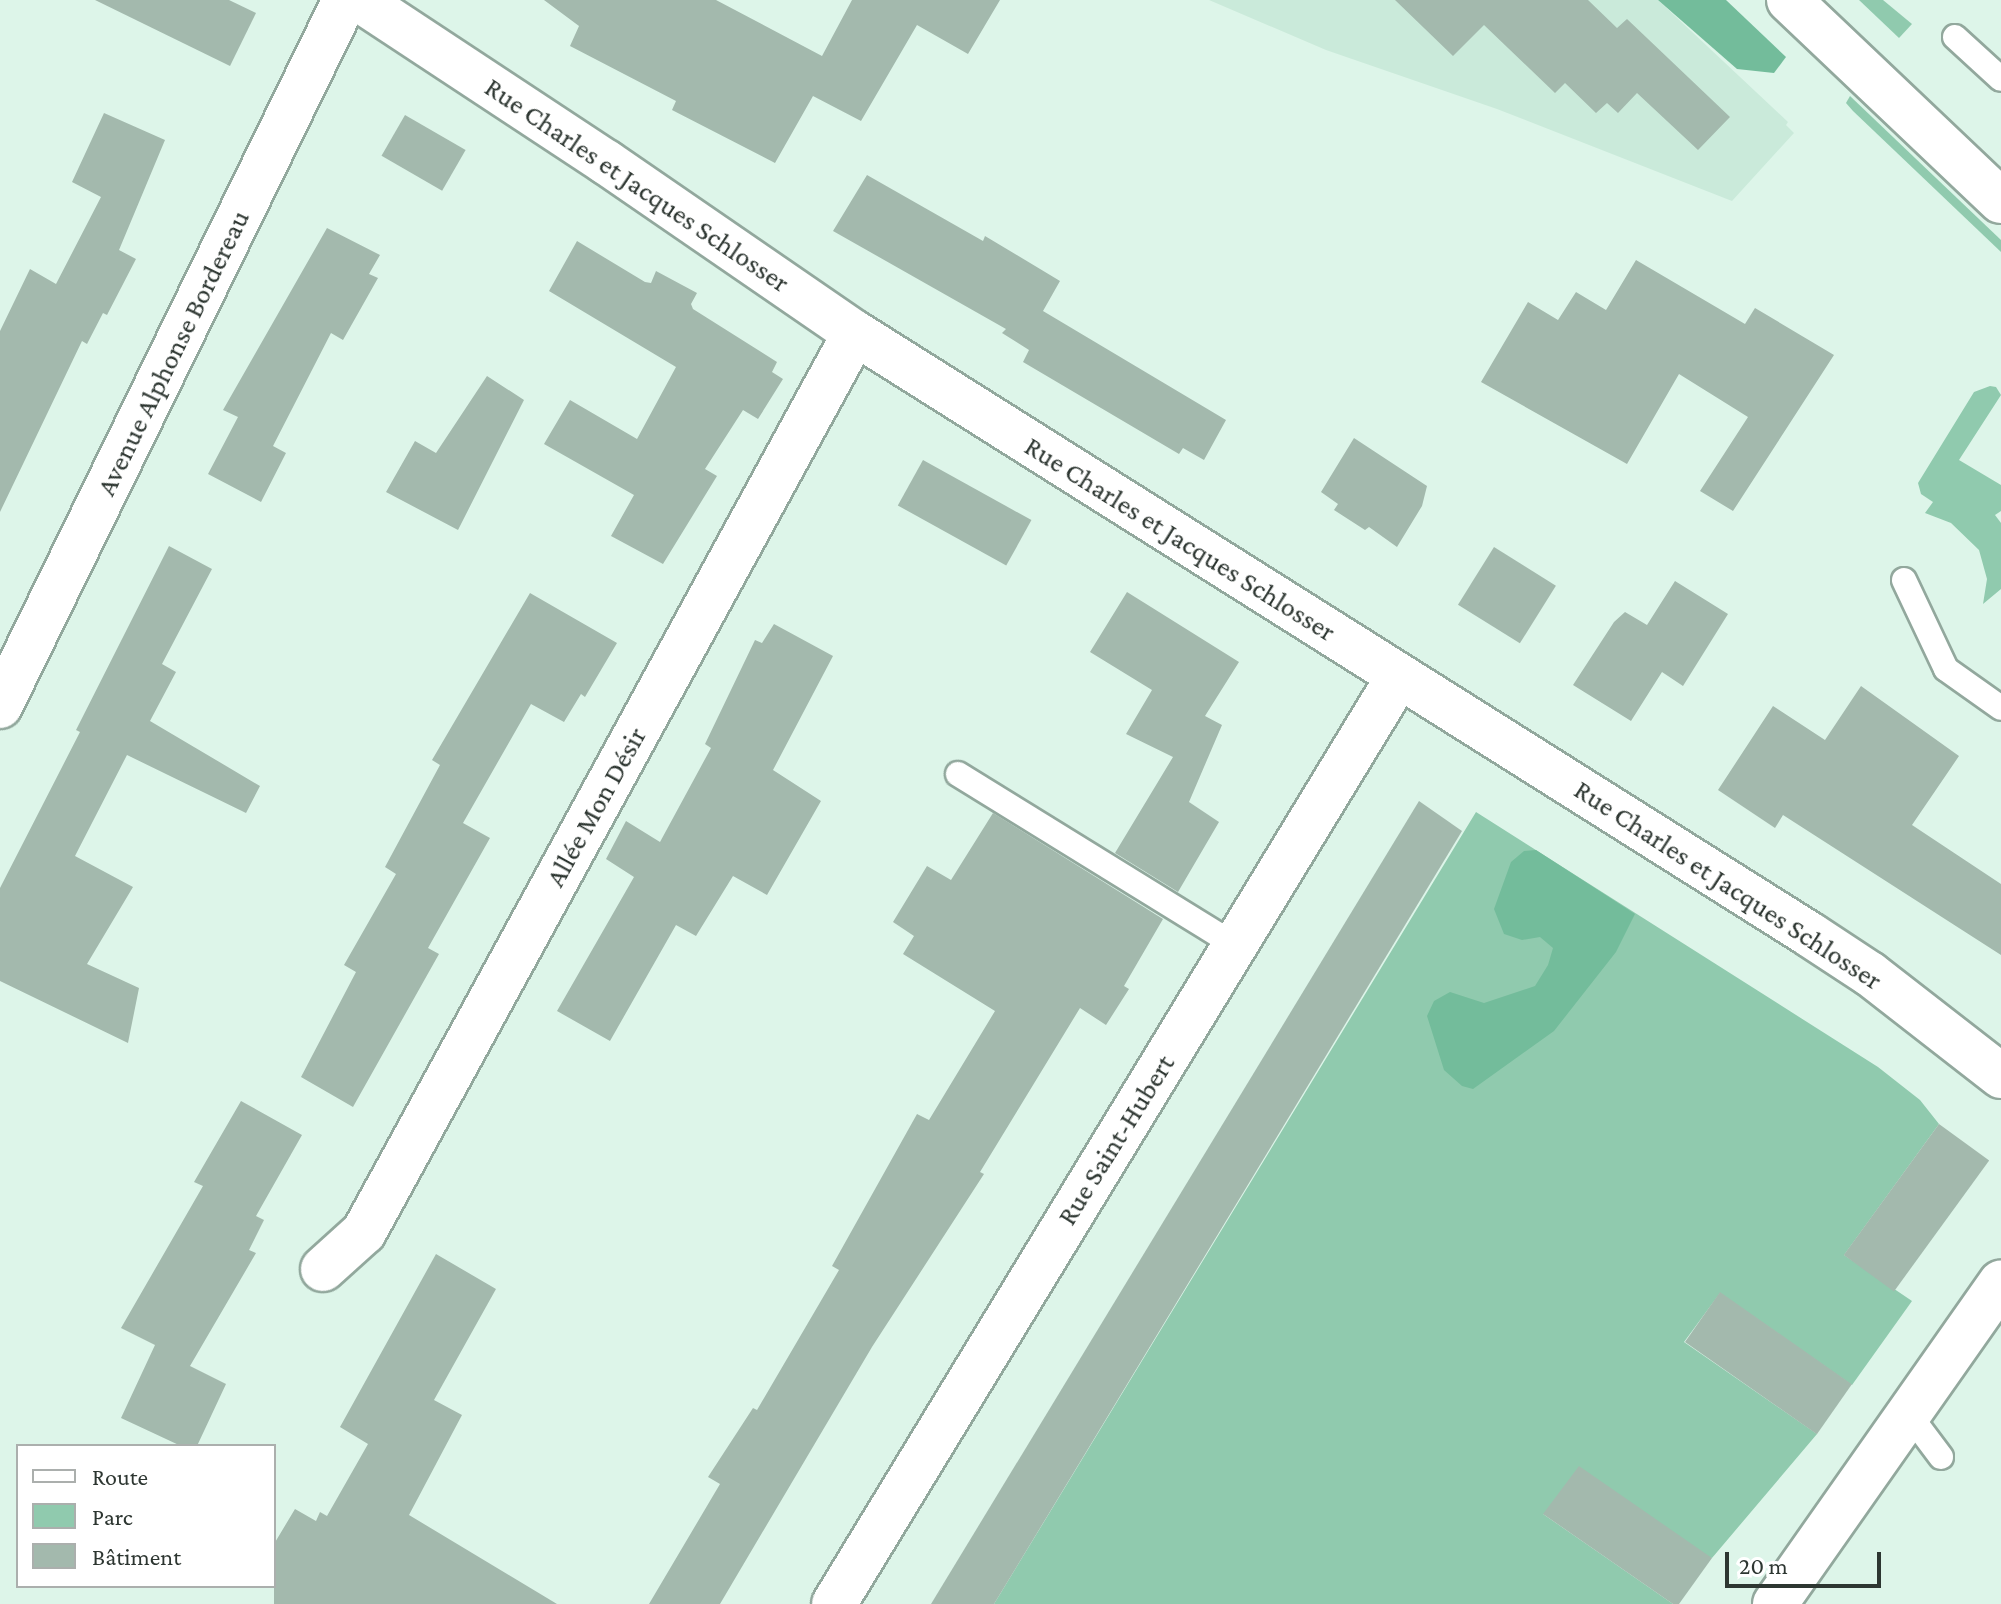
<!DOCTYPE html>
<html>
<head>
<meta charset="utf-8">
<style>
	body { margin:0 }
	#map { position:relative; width:2001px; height:1604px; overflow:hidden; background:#ddf5e9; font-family:"Crimson Pro",serif }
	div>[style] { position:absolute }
	.built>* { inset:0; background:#caeada }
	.green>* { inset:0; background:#90caae }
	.forest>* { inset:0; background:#73bc9b }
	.building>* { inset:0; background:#a3b9ad; transform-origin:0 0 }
	.roads { filter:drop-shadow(2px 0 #92a89d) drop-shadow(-2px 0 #92a89d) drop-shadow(0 2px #92a89d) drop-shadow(0 -2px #92a89d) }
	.service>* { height:24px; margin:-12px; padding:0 12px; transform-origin:12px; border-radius:12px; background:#fff }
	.minor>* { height:44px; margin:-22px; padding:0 22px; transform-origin:22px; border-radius:22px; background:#fff }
	.secondary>* { height:44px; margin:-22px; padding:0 22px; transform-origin:22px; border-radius:22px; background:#fff }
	span { translate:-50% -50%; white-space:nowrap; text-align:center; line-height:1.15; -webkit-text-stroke:6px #fff; paint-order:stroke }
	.street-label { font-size:28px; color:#2d3631 }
	.legend { position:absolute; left:16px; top:1444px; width:260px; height:144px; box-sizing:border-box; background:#fff; border:2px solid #abafad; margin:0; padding:10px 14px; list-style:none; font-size:24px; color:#2d3631 }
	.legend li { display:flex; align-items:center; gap:16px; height:40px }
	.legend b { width:40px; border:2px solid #abafad }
	.scale { position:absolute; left:1725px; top:1552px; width:156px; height:36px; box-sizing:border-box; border:4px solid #2d3631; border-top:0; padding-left:10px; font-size:24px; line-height:28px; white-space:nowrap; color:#2d3631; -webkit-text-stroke:6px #fff; paint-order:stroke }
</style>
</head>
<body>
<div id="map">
	<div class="built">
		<div style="clip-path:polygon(1209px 0,1658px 0,1788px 122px,1786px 125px,1794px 133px,1732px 201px,1497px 109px,1326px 50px)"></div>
	</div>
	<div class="green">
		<div style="clip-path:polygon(1859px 0,1883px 0,1912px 24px,1899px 38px)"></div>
		<div style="clip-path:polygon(1850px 96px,2001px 240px,2001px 252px,1853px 111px,1846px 103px)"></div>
		<div style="clip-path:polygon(1990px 386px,1996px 387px,2001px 395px,1959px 460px,2001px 485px,2001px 511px,1995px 515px,2001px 523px,2001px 589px,1983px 604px,1987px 579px,1979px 550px,1951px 523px,1925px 513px,1933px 502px,1921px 494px,1918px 483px,1974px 392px)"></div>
		<div style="clip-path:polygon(1476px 812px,1878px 1067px,1920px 1100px,1939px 1124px,1844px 1255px,1912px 1301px,1852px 1385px,1720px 1293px,1684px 1342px,1817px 1434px,1712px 1558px,1543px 1514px,1673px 1604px,994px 1604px)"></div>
	</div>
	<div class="forest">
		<div style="clip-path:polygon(1658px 0,1726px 0,1786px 57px,1774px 73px,1737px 69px)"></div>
		<div style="clip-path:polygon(1536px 850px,1635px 914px,1616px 952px,1554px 1031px,1473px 1089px,1462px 1086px,1444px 1070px,1427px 1016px,1434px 1001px,1450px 992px,1484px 1003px,1535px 986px,1548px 965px,1553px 948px,1540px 937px,1522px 940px,1504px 934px,1494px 909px,1511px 862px,1524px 851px)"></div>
	</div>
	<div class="building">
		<div style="clip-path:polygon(95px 0,229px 0,256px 13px,230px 66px)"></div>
		<div style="clip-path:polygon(544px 0,716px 0,822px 56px,852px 0,1000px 0,968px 54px,917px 25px,861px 121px,813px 96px,775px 163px,672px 110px,676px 101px,570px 46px,579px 26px)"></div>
		<div style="clip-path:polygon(1395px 0,1588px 0,1617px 28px,1627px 19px,1730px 117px,1698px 150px,1637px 93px,1618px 113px,1607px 103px,1596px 113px,1565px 83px,1555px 93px,1484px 25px,1453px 56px)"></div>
		<div style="clip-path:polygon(104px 113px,165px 140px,119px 250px,136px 259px,107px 315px,103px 313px,87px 344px,82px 341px,0 512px,0 331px,30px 269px,56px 284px,101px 197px,72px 182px)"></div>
		<div style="left:405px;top:115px;width:70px;height:47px;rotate:30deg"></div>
		<div style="clip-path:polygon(867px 175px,983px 241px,985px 236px,1060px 281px,1043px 311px,1226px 420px,1204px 460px,1183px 448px,1179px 454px,1023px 362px,1029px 350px,1002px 333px,1006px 329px,833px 231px)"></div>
		<div style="clip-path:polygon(327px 228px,380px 255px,369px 274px,378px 278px,343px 340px,331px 333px,273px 446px,286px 453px,261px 502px,208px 474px,238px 417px,223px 410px)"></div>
		<div style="clip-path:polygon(577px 241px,645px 282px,651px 283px,656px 271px,697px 293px,691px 304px,693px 309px,777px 362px,772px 372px,783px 379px,758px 419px,743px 410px,705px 469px,717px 476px,663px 564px,611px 536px,634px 495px,544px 444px,570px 400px,637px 439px,676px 367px,549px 291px)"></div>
		<div style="clip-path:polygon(1636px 260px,1745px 324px,1755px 308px,1834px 355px,1733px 511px,1700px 491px,1748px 417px,1679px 374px,1627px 464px,1481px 382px,1528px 302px,1558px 320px,1576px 292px,1606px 310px)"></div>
		<div style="clip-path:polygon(487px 376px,524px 400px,458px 530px,386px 492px,415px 441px,436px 453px)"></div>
		<div style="clip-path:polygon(1354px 438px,1427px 486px,1422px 506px,1397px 547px,1369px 527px,1365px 530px,1334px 510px,1338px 504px,1321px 492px)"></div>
		<div style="left:923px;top:460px;width:124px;height:52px;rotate:29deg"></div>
		<div style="clip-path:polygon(169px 546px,212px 569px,162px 664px,176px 672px,150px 721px,260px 786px,246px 813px,127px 755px,75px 856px,133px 887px,87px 964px,139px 988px,128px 1043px,0 981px,0 888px,80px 732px,76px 730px)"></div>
		<div style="left:1494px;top:547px;width:73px;height:68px;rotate:32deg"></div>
		<div style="clip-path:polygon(1675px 581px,1728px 614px,1683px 686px,1662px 672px,1631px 721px,1573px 685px,1614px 622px,1625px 612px,1647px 625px)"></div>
		<div style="clip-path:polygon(1127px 592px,1239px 662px,1205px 716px,1222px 725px,1189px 802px,1219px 822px,1178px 892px,1115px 853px,1173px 757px,1126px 734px,1152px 690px,1090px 652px)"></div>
		<div style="clip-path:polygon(530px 593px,617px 643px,585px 697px,581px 694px,564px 722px,531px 704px,463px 823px,490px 838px,428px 948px,439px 954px,353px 1107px,301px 1077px,356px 972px,344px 965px,396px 874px,385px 867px,440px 765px,432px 760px)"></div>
		<div style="clip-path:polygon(774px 624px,833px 656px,773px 770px,821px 801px,767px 895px,733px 876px,696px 936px,676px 925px,610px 1041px,557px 1011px,634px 877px,606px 859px,626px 821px,660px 842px,711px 748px,705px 744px,755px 640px,762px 643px)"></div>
		<div style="clip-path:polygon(1861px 686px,1959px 756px,1912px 825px,2001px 884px,2001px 955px,1783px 815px,1775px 828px,1718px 790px,1773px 706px,1825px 740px)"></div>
		<div style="clip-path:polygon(1419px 801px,1462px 831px,1048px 1515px,994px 1604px,931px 1604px)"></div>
		<div style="clip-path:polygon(993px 813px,1163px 919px,1124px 986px,1129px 989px,1106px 1025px,1080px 1008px,980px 1172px,984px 1174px,872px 1347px,720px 1604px,649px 1604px,720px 1484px,708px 1477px,753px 1408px,757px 1410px,839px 1270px,832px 1266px,917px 1114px,929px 1120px,995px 1011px,903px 954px,914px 936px,893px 922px,927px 866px,951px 880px)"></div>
		<div style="clip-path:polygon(241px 1101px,302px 1135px,256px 1216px,264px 1220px,249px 1250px,256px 1253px,190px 1366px,226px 1384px,197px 1446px,181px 1446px,121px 1418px,155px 1345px,121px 1328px,203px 1186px,194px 1182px)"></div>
		<div style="left:1939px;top:1124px;width:62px;height:162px;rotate:36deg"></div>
		<div style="clip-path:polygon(436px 1254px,496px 1289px,434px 1400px,462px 1415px,409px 1515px,557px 1604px,274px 1604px,274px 1544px,295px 1509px,316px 1521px,320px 1512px,327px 1516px,368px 1444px,340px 1427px)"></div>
		<div style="left:1720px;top:1292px;width:161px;height:61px;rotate:35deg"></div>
		<div style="clip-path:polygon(1579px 1466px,1712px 1558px,1679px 1604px,1673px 1604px,1543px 1514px)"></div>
	</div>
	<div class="roads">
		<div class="service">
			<div style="left:1955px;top:37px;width:62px;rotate:42.4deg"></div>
			<div style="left:1904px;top:580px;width:98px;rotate:64.7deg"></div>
			<div style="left:1946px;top:669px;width:67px;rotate:35.3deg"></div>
			<div style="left:958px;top:774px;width:328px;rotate:31.7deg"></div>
			<div style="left:1908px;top:1413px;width:55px;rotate:53.1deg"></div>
		</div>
		<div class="minor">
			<div style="left:360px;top:0;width:295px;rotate:33.4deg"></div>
			<div style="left:606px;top:162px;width:302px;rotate:34.5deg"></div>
			<div style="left:855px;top:333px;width:1128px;rotate:32.21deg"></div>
			<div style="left:1809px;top:934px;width:73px;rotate:33.3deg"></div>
			<div style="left:1870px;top:974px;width:166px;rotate:37.9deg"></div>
			<div style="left:0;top:706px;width:786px;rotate:-63.96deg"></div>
			<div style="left:323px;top:1269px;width:55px;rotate:-42.1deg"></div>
			<div style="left:364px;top:1232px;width:1024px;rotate:-61.36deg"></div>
			<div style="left:834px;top:1604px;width:1086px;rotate:-58.67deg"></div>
			<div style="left:1775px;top:1604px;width:393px;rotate:-54.9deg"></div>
		</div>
		<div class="secondary">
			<div style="left:1789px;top:0;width:292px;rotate:43.5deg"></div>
		</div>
	</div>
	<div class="street-label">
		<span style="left:637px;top:185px;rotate:34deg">Rue Charles et Jacques Schlosser</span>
		<span style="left:173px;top:353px;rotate:-64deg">Avenue Alphonse Bordereau</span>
		<span style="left:1180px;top:539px;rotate:32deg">Rue Charles et Jacques Schlosser</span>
		<span style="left:596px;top:807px;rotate:-61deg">Allée Mon Désir</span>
		<span style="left:1728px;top:885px;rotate:33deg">Rue Charles et Jacques Schlosser</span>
		<span style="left:1116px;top:1140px;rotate:-58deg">Rue Saint-Hubert</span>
	</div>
	<ul class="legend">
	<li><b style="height:10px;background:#fff"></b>Route</li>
	<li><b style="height:22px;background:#90caae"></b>Parc</li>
	<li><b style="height:22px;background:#a3b9ad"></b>Bâtiment</li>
	</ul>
	<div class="scale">20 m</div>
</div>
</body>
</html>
